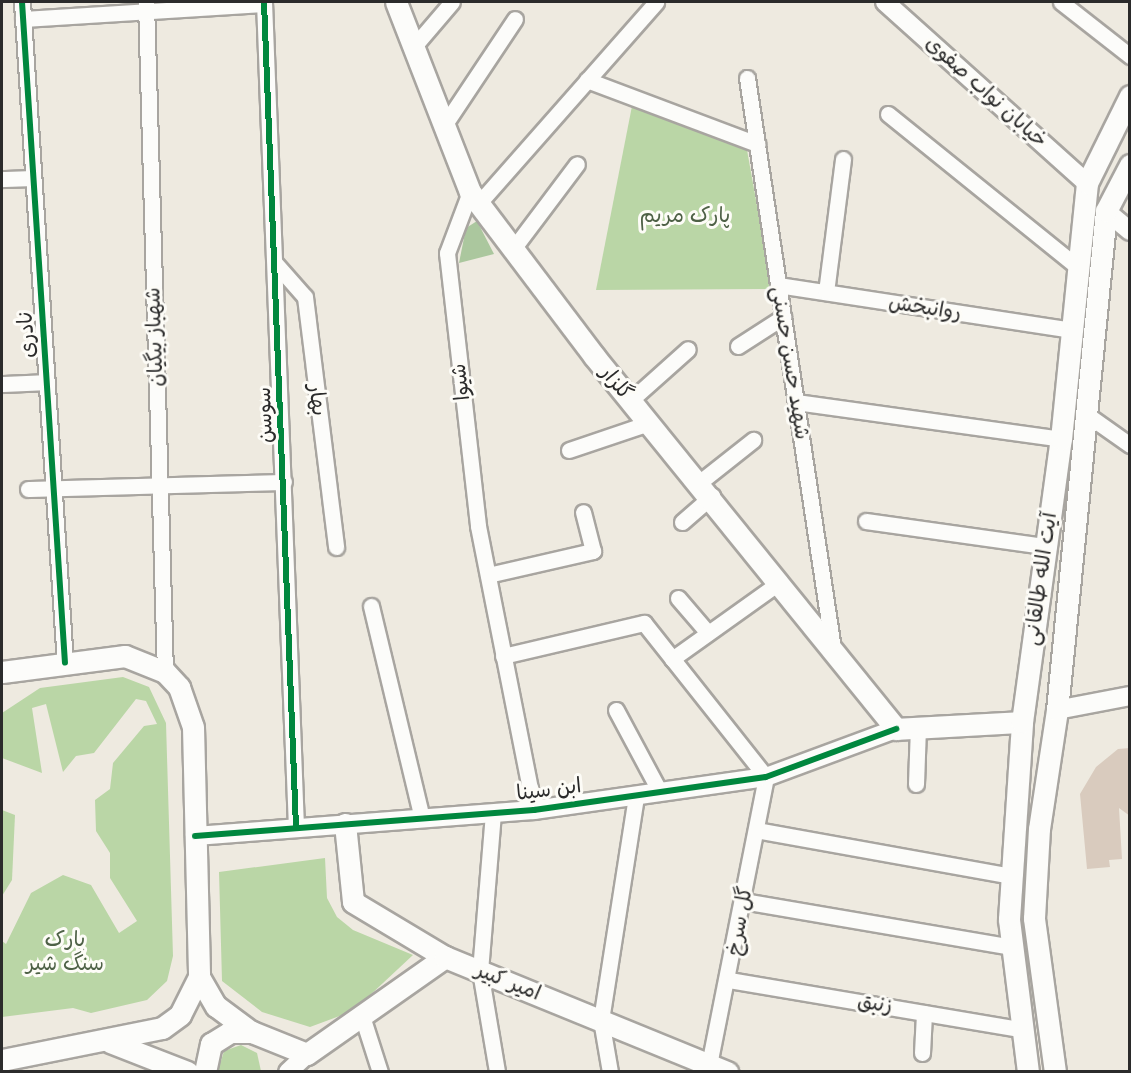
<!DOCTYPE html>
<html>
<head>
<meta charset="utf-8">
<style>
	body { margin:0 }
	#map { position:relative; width:1131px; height:1073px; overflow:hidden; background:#eeeae0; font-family:"Balsamiq Sans","Playpen Sans Arabic",sans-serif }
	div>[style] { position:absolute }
	.green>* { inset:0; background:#bad6a6 }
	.forest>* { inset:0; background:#abc79e }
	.building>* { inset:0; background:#d9cbbe }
	.roads { filter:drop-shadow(2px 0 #a8a5a0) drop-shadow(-2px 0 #a8a5a0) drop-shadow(0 2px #a8a5a0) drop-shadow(0 -2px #a8a5a0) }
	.minor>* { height:15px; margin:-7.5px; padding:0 7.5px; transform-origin:7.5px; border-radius:7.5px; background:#fcfcfa }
	.tertiary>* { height:18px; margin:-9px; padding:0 9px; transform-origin:9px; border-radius:9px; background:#fcfcfa }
	.secondary>* { height:21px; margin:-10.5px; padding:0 10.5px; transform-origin:10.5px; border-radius:10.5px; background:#fcfcfa }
	.cycleway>* { height:6px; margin:-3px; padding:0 3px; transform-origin:3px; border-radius:3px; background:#00873e }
	span { translate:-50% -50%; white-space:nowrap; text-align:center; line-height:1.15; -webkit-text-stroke:6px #fdfcf7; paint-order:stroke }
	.street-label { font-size:21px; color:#2b2b2b }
	.park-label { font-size:21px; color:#4e6146 }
	.frame { position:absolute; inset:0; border:3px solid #2b2b2b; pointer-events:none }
</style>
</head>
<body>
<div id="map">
	<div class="green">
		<div style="clip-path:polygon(632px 106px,747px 150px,772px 289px,596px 290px)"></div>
		<div style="clip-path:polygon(123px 677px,149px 687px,166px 723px,173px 956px,167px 981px,147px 1000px,91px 1013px,73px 1008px,2px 1017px,2px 941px,6px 944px,31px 893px,63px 875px,91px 885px,119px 933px,137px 921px,110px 878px,110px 853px,96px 831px,95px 800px,110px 789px,113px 763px,144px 726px,157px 724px,146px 701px,136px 699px,94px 753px,76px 756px,63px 772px,46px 704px,32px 708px,42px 773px,2px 758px,2px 713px,40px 688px)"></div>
		<div style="clip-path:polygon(2px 810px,15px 815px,12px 880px,2px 896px)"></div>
		<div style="clip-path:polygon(325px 858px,327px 898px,337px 917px,353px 930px,413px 955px,353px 1011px,310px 1027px,262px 1012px,222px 981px,219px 872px)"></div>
		<div style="clip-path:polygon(241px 1045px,257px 1053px,261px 1071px,218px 1071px,224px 1051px)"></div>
	</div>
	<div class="forest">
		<div style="clip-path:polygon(477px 221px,494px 254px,459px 263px,466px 228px)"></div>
	</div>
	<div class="building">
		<div style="clip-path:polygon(1130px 748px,1130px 816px,1119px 808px,1122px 859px,1109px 860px,1110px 867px,1087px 869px,1080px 794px,1096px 767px,1118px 749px)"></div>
	</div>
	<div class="roads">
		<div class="minor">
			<div style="left:22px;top:2px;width:662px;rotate:86.28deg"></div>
			<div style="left:146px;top:2px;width:670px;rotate:88.38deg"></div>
			<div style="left:264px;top:2px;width:827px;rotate:87.78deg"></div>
			<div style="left:1061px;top:2px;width:88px;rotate:38deg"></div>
			<div style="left:23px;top:19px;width:241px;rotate:-3.6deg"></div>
			<div style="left:416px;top:44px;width:55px;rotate:-49.4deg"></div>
			<div style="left:747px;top:78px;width:577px;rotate:81.43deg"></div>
			<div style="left:587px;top:80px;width:182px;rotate:20.6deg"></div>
			<div style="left:888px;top:114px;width:245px;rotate:38.9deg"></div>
			<div style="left:445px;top:124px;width:126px;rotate:-56.3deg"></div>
			<div style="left:2px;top:179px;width:31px;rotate:-2deg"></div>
			<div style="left:470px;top:192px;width:65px;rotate:110.7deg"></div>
			<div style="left:447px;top:253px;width:275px;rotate:83.5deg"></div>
			<div style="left:478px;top:526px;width:289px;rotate:78.8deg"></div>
			<div style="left:479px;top:203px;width:268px;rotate:-48.6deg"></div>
			<div style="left:513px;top:249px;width:106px;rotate:-53deg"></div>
			<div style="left:275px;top:263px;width:45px;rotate:48.6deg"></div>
			<div style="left:305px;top:297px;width:252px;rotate:82.9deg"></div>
			<div style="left:778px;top:285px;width:296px;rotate:8.7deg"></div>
			<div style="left:826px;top:292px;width:134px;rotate:-82.7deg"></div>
			<div style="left:738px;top:346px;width:54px;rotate:-32.8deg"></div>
			<div style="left:2px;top:384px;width:45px;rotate:-2.5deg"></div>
			<div style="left:631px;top:400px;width:76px;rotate:-41.8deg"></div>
			<div style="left:796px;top:402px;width:268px;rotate:7.9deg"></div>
			<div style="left:1086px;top:414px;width:54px;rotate:35.2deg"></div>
			<div style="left:569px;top:450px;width:84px;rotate:-18.6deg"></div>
			<div style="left:700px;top:482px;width:68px;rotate:-38.4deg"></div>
			<div style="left:28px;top:489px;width:256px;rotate:-1.6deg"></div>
			<div style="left:866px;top:521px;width:181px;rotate:8deg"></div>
			<div style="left:682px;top:522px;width:40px;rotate:-41deg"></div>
			<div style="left:488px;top:575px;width:108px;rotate:-12.9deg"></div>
			<div style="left:593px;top:551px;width:40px;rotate:-104.4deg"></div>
			<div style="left:678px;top:598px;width:46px;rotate:49.4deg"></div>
			<div style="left:371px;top:606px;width:218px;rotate:76.5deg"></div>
			<div style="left:503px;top:656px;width:145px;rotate:-13.2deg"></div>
			<div style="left:644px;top:623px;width:196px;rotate:51.6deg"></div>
			<div style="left:766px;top:777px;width:293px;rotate:101.2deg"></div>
			<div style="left:672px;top:659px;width:133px;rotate:-35.5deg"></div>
			<div style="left:616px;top:710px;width:93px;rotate:61.8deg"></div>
			<div style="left:916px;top:784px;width:56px;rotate:-88deg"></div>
			<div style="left:493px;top:813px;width:159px;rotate:94.7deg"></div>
			<div style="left:480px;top:971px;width:102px;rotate:80.4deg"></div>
			<div style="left:756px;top:830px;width:259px;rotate:10.2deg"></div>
			<div style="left:743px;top:901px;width:273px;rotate:9.7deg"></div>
			<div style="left:729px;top:980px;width:295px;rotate:9.6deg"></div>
			<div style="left:362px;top:1016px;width:59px;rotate:72.2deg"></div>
			<div style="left:922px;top:1053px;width:40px;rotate:-87.1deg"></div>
			<div style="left:610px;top:1072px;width:53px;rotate:-99.8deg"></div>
			<div style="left:601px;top:1020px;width:227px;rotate:-81.1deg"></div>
		</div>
		<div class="tertiary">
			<div style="left:885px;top:2px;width:271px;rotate:41.9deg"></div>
			<div style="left:1106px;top:211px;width:31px;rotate:40deg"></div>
			<div style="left:1057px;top:710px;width:74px;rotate:-10.9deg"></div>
			<div style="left:195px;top:836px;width:340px;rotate:-4.4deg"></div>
			<div style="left:534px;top:810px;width:234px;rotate:-8.1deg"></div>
			<div style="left:766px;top:777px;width:139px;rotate:-20.3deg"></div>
			<div style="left:288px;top:1072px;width:26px;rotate:-43deg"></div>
		</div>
		<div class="secondary">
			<div style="left:396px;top:2px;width:204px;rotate:68.7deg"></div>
			<div style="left:470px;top:192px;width:206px;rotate:52.9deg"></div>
			<div style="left:594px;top:356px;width:480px;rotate:51deg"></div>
			<div style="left:896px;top:729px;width:126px;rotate:-3.2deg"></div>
			<div style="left:2px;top:672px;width:124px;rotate:-7.4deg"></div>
			<div style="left:125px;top:656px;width:43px;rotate:21.8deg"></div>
			<div style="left:165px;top:672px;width:21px;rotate:47deg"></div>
			<div style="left:179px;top:687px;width:42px;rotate:70.7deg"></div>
			<div style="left:193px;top:727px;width:250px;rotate:88.6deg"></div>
			<div style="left:199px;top:977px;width:42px;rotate:116.6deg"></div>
			<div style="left:180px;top:1015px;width:22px;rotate:144deg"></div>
			<div style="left:162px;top:1028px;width:163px;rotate:168.7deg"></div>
			<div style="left:345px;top:824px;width:78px;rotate:84.1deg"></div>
			<div style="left:353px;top:902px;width:107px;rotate:30.9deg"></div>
			<div style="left:199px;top:977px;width:34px;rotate:60deg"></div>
			<div style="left:216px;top:1006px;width:44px;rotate:36.6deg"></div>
			<div style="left:110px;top:1042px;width:83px;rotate:21.3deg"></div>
			<div style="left:205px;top:1072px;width:29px;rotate:-78deg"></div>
			<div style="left:211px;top:1044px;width:22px;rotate:-32deg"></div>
			<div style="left:230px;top:1032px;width:22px"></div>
			<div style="left:252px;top:1032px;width:59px;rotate:21.8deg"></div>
			<div style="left:307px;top:1054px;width:169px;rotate:-35.1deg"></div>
			<div style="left:445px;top:957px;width:305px;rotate:22.2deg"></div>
			<div style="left:1028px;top:1072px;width:154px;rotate:-97.1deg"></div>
			<div style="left:1009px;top:919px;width:197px;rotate:-86.2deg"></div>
			<div style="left:1022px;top:722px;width:286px;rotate:-82.2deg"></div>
			<div style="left:1061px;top:439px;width:257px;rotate:-84.2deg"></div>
			<div style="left:1087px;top:183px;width:97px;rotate:-63.7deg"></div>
			<div style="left:1055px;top:1072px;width:155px;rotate:-97.8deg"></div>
			<div style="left:1034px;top:918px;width:89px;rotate:-86.8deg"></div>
			<div style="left:1039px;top:829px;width:120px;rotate:-81.4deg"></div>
			<div style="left:1057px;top:710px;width:501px;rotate:-84.39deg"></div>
			<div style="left:1106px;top:211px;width:52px;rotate:-62.4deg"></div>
		</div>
	</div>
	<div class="cycleway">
		<div style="left:22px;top:2px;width:662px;rotate:86.28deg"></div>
		<div style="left:264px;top:2px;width:827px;rotate:87.78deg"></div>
		<div style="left:195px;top:836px;width:340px;rotate:-4.4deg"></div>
		<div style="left:534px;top:810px;width:234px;rotate:-8.1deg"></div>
		<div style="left:766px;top:777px;width:139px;rotate:-20.3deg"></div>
	</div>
	<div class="street-label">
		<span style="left:986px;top:92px;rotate:42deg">خیابان نواب صفوی</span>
		<span style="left:925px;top:308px;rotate:9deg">روانبخش</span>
		<span style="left:27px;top:334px;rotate:-94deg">نادری</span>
		<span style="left:155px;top:337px;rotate:-92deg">شهباز بیگیان</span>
		<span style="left:790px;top:363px;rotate:81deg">شهید حسن حسنی</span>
		<span style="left:461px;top:382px;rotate:-97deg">شیوا</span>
		<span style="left:616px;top:383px;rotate:50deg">گلزار</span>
		<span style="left:317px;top:400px;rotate:83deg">بهار</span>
		<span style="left:265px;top:415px;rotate:-92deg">سوسن</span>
		<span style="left:1041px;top:579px;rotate:-82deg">آیت الله طالقانی</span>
		<span style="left:549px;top:790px;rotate:-7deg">ابن سینا</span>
		<span style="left:740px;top:921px;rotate:-80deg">گل سرخ</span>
		<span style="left:508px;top:982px;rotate:22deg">امیر کبیر</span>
		<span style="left:875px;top:1004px;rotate:10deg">زنبق</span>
	</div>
	<div class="park-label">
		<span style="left:685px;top:216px">پارک مریم</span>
		<span style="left:65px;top:952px">پارک<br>سنگ شیر</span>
	</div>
	<div class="frame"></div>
</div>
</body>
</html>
